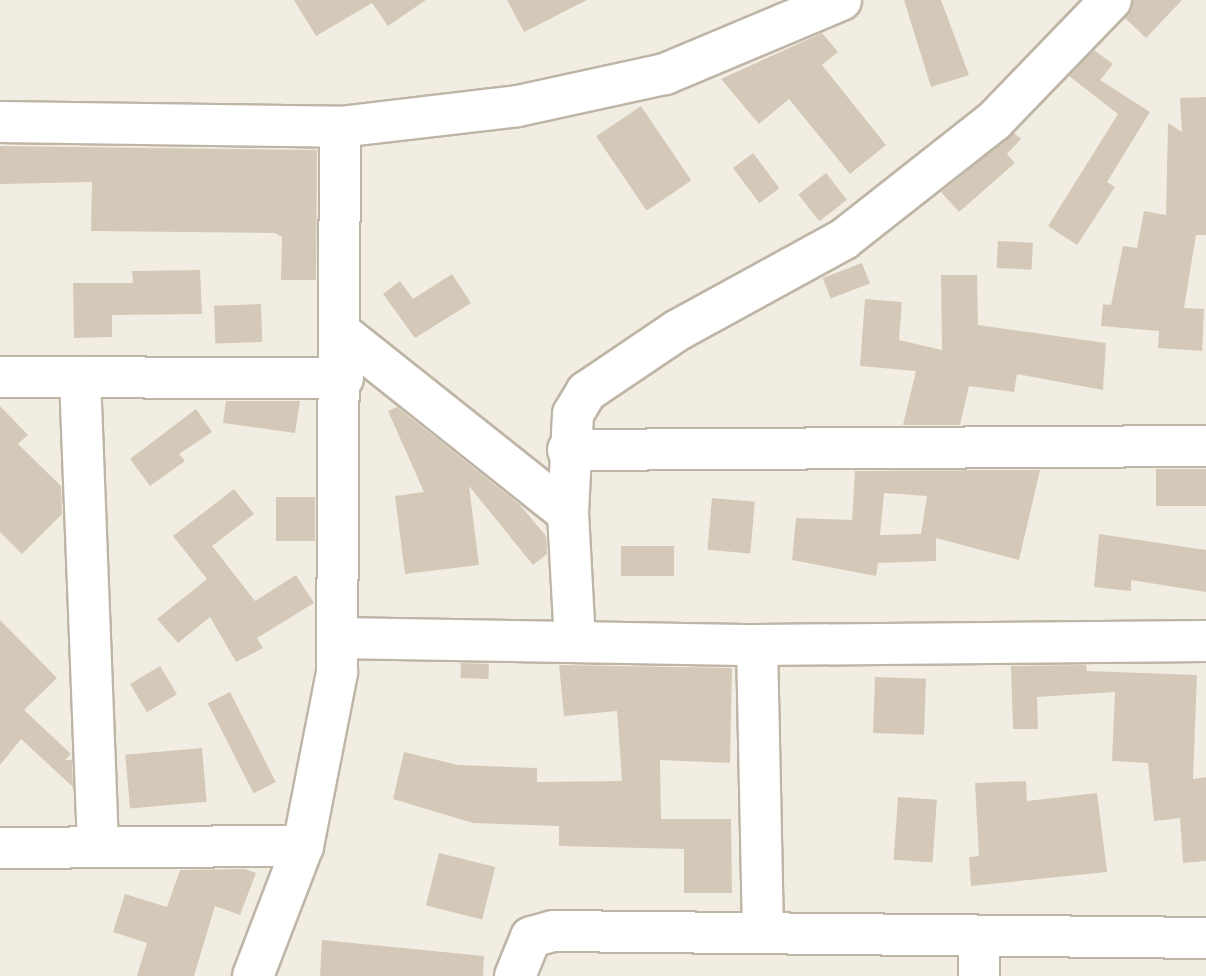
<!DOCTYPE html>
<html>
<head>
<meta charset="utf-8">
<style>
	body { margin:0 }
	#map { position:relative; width:1206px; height:976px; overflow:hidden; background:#f2ede3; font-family:Poppins,sans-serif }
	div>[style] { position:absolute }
	.building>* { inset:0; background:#d4c9b8; transform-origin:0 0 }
	.roads { filter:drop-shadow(2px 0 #beb5a6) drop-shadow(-2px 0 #beb5a6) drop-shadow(0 2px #beb5a6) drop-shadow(0 -2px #beb5a6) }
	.minor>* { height:40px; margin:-20px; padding:0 20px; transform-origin:20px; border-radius:20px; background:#fff }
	span { translate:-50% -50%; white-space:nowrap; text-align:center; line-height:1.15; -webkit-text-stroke:8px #fff; paint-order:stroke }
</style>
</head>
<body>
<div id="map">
	<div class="building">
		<div style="clip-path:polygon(294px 0,426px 0,388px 26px,372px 3px,316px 36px)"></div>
		<div style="clip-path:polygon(507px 0,587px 0,524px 32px)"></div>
		<div style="clip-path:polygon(904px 0,941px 0,969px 75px,931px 87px)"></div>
		<div style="clip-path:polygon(1133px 0,1182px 0,1146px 38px,1125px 18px)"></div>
		<div style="clip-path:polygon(822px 33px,838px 52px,822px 65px,886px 145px,850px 174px,789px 99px,759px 124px,721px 79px)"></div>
		<div style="clip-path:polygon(1094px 50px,1113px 64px,1100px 80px,1150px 112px,1107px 182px,1115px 187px,1077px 245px,1048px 226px,1118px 114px,1069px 76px)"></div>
		<div style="clip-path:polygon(1206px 97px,1206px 235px,1196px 235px,1184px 308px,1204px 309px,1202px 351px,1158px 348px,1159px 331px,1101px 326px,1103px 304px,1111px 305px,1123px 246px,1137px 248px,1144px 211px,1166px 215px,1168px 123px,1182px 132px,1180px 98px)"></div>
		<div style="left:641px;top:106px;width:90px;height:54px;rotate:56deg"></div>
		<div style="clip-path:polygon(1014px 133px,1021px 139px,1007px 154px,1015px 163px,959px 212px,941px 192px)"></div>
		<div style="clip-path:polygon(0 146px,317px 150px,316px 280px,281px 280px,282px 237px,275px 233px,91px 231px,92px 182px,0 184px)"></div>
		<div style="left:753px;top:153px;width:44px;height:25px;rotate:53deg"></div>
		<div style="left:826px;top:173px;width:34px;height:35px;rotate:52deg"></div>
		<div style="left:998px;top:241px;width:35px;height:27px;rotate:3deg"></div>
		<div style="left:862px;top:263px;width:22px;height:42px;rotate:69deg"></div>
		<div style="clip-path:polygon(200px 270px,202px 314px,112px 315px,112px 337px,74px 338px,73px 283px,133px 283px,132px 271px)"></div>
		<div style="clip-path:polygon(452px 274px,471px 303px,415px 338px,383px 294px,400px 281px,413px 299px)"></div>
		<div style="clip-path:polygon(941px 275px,977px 275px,978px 325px,1106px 343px,1103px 390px,1017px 374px,1014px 392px,969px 386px,960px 425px,903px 425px,916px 371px,860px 366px,865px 299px,902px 302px,899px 340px,942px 350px)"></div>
		<div style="left:261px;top:304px;width:38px;height:47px;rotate:88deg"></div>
		<div style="clip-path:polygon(226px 401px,300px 401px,295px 433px,223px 423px)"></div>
		<div style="clip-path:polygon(0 406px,28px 435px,18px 444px,61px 486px,62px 514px,22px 554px,0 532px)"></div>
		<div style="clip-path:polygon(397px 407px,520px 505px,546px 536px,547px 554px,533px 565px,469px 486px,479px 565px,405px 574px,395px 496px,424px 492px,388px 411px)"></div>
		<div style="clip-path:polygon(196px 409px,212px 432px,179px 454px,185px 461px,150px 486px,130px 459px)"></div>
		<div style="left:1156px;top:469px;width:50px;height:37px"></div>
		<div style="clip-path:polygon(evenodd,1040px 470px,1019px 560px,936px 538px,936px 561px,878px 563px,876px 576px,792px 560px,796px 518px,852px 520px,855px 471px,1040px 470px,884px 493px,927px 496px,921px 534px,880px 535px,884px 493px)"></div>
		<div style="clip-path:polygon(234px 489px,254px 514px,212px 546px,255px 601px,296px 575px,314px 603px,257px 638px,263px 648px,236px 662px,210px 617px,178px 643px,157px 619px,207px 579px,173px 536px)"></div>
		<div style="left:315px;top:497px;width:44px;height:39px;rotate:90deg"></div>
		<div style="left:712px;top:498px;width:43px;height:52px;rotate:5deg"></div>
		<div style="clip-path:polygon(1099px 534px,1206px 550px,1206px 592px,1131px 580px,1131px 591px,1094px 587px)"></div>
		<div style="left:621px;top:546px;width:53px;height:30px"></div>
		<div style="clip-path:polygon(0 620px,57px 678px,24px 710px,71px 754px,65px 760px,72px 760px,73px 787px,21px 739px,0 765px)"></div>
		<div style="left:461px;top:663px;width:28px;height:15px;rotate:2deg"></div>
		<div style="clip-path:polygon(559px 665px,732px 668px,730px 763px,660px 760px,661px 819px,731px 819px,732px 893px,684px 893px,684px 849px,559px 846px,559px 826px,473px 823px,393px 799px,404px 752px,458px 765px,537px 768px,537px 782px,622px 781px,617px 711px,564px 716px)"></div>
		<div style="clip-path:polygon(1086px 665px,1087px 671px,1197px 675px,1193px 779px,1206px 777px,1206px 861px,1183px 863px,1180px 818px,1154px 821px,1148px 763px,1112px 761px,1115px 692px,1037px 697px,1038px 729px,1013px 729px,1011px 666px)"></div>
		<div style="left:160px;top:666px;width:33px;height:35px;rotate:59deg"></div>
		<div style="left:875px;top:677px;width:51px;height:56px;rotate:2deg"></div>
		<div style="left:230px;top:692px;width:101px;height:25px;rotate:63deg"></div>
		<div style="left:202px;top:748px;width:54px;height:77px;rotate:85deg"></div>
		<div style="clip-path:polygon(1026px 781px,1027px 801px,1097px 793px,1107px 872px,971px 886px,969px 857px,979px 856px,975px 783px)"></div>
		<div style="left:898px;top:797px;width:39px;height:63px;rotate:4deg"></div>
		<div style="left:439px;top:853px;width:58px;height:54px;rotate:14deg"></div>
		<div style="clip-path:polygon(245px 869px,256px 873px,240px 915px,215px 906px,194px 976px,137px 976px,147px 943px,113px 932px,125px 894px,167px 907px,180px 870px)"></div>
		<div style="clip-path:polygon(322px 940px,484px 956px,483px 976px,320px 976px)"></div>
	</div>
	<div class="roads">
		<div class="minor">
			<div style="left:0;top:122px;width:340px;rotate:0.8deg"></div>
			<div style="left:340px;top:127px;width:179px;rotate:-6.7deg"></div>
			<div style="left:518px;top:106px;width:150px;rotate:-12.3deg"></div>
			<div style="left:665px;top:74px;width:191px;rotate:-22.8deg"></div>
			<div style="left:344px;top:335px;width:286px;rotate:38.5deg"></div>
			<div style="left:568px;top:513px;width:128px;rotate:86.9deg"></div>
			<div style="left:0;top:377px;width:343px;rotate:0.2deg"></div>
			<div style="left:80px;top:377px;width:469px;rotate:87.8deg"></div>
			<div style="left:568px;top:450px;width:638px;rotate:-0.36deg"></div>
			<div style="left:568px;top:513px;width:99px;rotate:-87.1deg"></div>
			<div style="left:573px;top:414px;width:26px;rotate:-59deg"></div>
			<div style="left:586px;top:392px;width:111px;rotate:-34deg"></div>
			<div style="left:678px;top:330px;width:189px;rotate:-28.7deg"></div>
			<div style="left:844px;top:239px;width:191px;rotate:-38.2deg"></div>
			<div style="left:994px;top:121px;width:168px;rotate:-46deg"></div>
			<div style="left:338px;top:638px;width:419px;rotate:1deg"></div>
			<div style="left:757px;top:645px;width:449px;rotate:-0.5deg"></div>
			<div style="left:757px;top:645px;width:286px;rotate:88.8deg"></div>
			<div style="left:0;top:848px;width:303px;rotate:-0.4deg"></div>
			<div style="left:979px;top:938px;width:38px;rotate:90deg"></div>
			<div style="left:253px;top:976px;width:139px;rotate:-69deg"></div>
			<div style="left:303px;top:846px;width:177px;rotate:-78.9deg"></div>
			<div style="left:337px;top:672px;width:545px;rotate:-89.68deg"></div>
			<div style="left:515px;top:976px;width:42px;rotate:-67.7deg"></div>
			<div style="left:531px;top:937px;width:23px;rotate:-15deg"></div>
			<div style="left:553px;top:931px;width:653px;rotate:0.61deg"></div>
		</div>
	</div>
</div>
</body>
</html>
